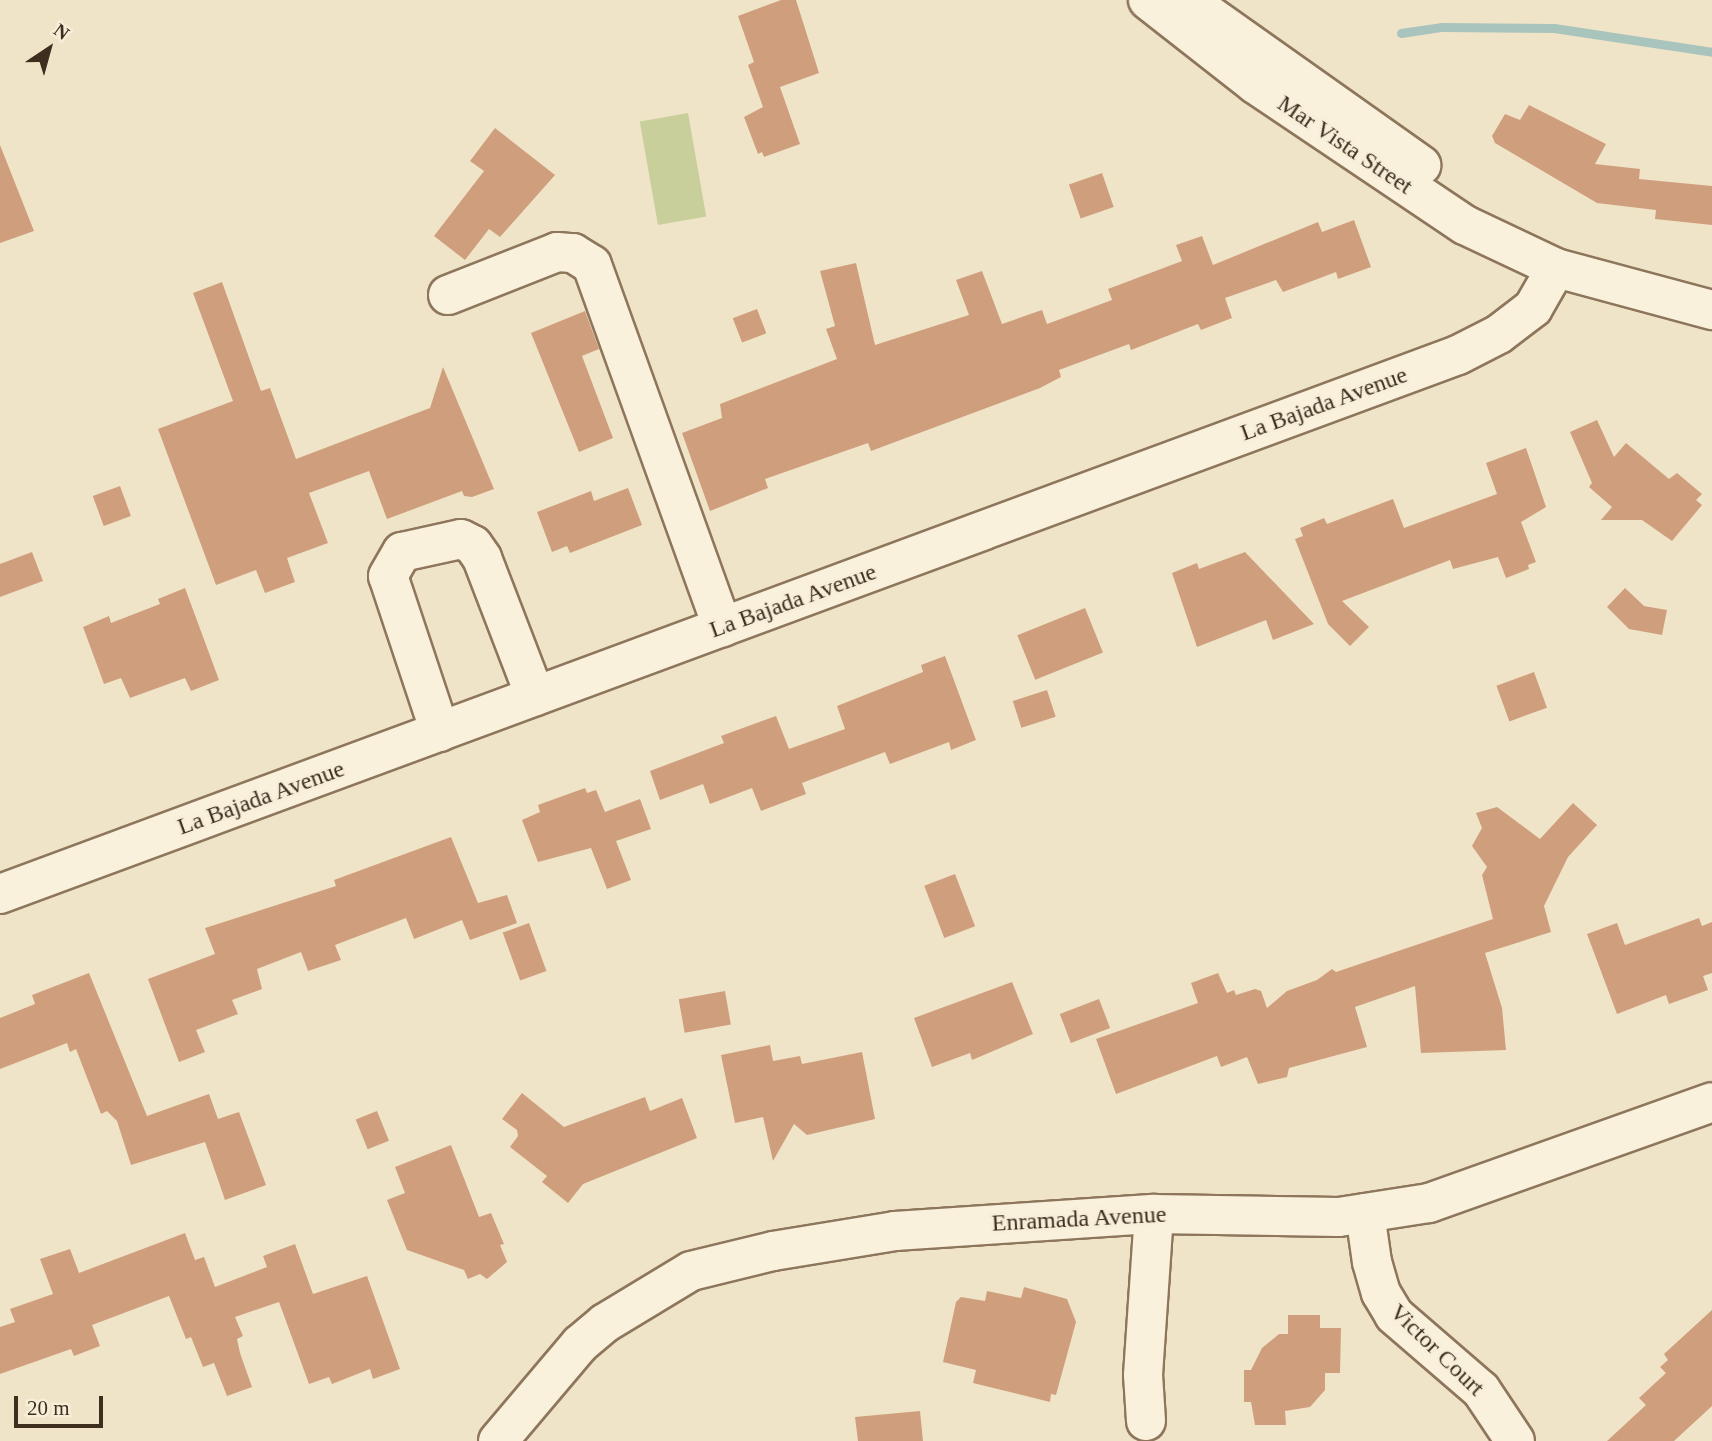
<!DOCTYPE html>
<html>
<head>
<meta charset="utf-8">
<style>
	body { margin:0 }
	#map { position:relative; width:1712px; height:1441px; overflow:hidden; background:#f0e4c8; font-family:"Times New Roman",serif }
	div>[style] { position:absolute }
	.green>* { inset:0; background:#c9cf9b; transform-origin:0 0 }
	.stream>* { height:9px; margin:-4.5px; padding:0 4.5px; transform-origin:4.5px; border-radius:4.5px; background:#a9c4bc }
	.building>* { inset:0; background:#cf9f7d; transform-origin:0 0 }
	.roads { filter:drop-shadow(2px 0 #8d765c) drop-shadow(-2px 0 #8d765c) drop-shadow(0 2px #8d765c) drop-shadow(0 -2px #8d765c) }
	.minor>* { height:38px; margin:-19px; padding:0 19px; transform-origin:19px; border-radius:19px; background:#faf1dc }
	span { translate:-50% -50%; white-space:nowrap; text-align:center; line-height:1.15; -webkit-text-stroke:5px #f7eed8; paint-order:stroke }
	.street-label { font-size:24px; color:#3d2e20 }
	.north { position:absolute; left:14px; top:14px; width:70px; height:70px; -webkit-text-stroke:5px #f7eed8; paint-order:stroke; rotate:36deg; font-size:19px; font-weight:700; line-height:28px; text-align:center; color:#3d2e20 }
	.north::after { content:''; display:block; margin:auto; width:24px; height:32px; background:#3d2e20; clip-path:polygon(50% 0,100% 100%,50% 72%,0 100%) }
	.scale { position:absolute; left:14px; top:1396px; width:89px; height:32px; box-sizing:border-box; border:4px solid #3d2e20; border-top:0; padding-left:9px; font-size:21px; line-height:24px; white-space:nowrap; color:#3d2e20; -webkit-text-stroke:5px #f7eed8; paint-order:stroke }
</style>
</head>
<body>
<div id="map">
	<div class="green">
		<div style="left:688px;top:113px;width:105px;height:49px;rotate:80deg"></div>
	</div>
	<div class="stream">
		<div style="left:1401px;top:33px;width:40px;rotate:-8.5deg"></div>
		<div style="left:1441px;top:27px;width:113px;rotate:0.5deg"></div>
		<div style="left:1554px;top:28px;width:160px;rotate:8.6deg"></div>
	</div>
	<div class="building">
		<div style="clip-path:polygon(781px 0,796px 0,819px 73px,780px 87px,800px 144px,764px 157px,762px 152px,758px 154px,744px 117px,763px 107px,748px 65px,754px 62px,738px 16px)"></div>
		<div style="clip-path:polygon(1529px 105px,1606px 144px,1595px 164px,1640px 169px,1639px 179px,1712px 186px,1712px 225px,1655px 219px,1656px 210px,1597px 203px,1495px 143px,1492px 136px,1505px 114px,1520px 120px)"></div>
		<div style="clip-path:polygon(495px 128px,555px 175px,500px 237px,489px 229px,465px 260px,434px 236px,484px 171px,470px 161px)"></div>
		<div style="clip-path:polygon(0 145px,34px 231px,0 243px)"></div>
		<div style="left:1102px;top:173px;width:36px;height:35px;rotate:71deg"></div>
		<div style="clip-path:polygon(1354px 220px,1371px 267px,1338px 279px,1336px 272px,1283px 292px,1276px 280px,1225px 298px,1232px 318px,1201px 330px,1198px 324px,1131px 350px,1129px 344px,1059px 370px,1061px 377px,1040px 388px,871px 451px,868px 443px,765px 479px,768px 488px,710px 511px,682px 433px,722px 418px,720px 404px,837px 359px,826px 329px,835px 326px,820px 271px,856px 263px,875px 345px,969px 315px,956px 280px,982px 271px,1002px 324px,1042px 310px,1047px 324px,1112px 300px,1108px 289px,1182px 261px,1176px 245px,1202px 236px,1213px 265px,1318px 222px,1322px 232px)"></div>
		<div style="clip-path:polygon(222px 282px,261px 391px,270px 388px,296px 459px,430px 408px,443px 367px,494px 489px,472px 497px,464px 496px,462px 491px,387px 519px,369px 471px,309px 493px,328px 543px,287px 558px,295px 582px,265px 593px,256px 570px,216px 585px,158px 429px,233px 401px,193px 293px)"></div>
		<div style="left:757px;top:309px;width:26px;height:26px;rotate:69deg"></div>
		<div style="clip-path:polygon(585px 311px,599px 349px,582px 356px,613px 438px,579px 452px,531px 333px)"></div>
		<div style="clip-path:polygon(1597px 420px,1614px 457px,1626px 443px,1669px 479px,1677px 473px,1702px 494px,1696px 500px,1702px 505px,1672px 541px,1642px 520px,1601px 520px,1612px 507px,1589px 487px,1592px 483px,1570px 432px)"></div>
		<div style="clip-path:polygon(1526px 448px,1546px 507px,1521px 522px,1536px 562px,1528px 565px,1529px 569px,1506px 578px,1498px 557px,1453px 569px,1450px 560px,1342px 601px,1369px 627px,1350px 646px,1328px 624px,1295px 539px,1303px 536px,1300px 528px,1324px 518px,1327px 524px,1393px 499px,1404px 528px,1497px 494px,1486px 463px)"></div>
		<div style="left:120px;top:486px;width:32px;height:29px;rotate:70deg"></div>
		<div style="clip-path:polygon(628px 488px,642px 525px,570px 553px,567px 546px,552px 552px,537px 512px,591px 491px,594px 501px)"></div>
		<div style="clip-path:polygon(32px 552px,43px 581px,0 597px,0 564px)"></div>
		<div style="clip-path:polygon(1245px 552px,1314px 624px,1273px 640px,1266px 620px,1197px 647px,1172px 573px,1197px 563px,1199px 569px)"></div>
		<div style="clip-path:polygon(185px 588px,219px 680px,191px 691px,185px 678px,130px 698px,121px 678px,104px 684px,83px 627px,109px 616px,111px 623px,160px 604px,158px 599px)"></div>
		<div style="clip-path:polygon(1625px 588px,1644px 606px,1667px 610px,1662px 635px,1629px 629px,1607px 607px)"></div>
		<div style="left:1085px;top:608px;width:48px;height:73px;rotate:68deg"></div>
		<div style="clip-path:polygon(945px 656px,976px 740px,951px 750px,949px 742px,890px 764px,885px 752px,802px 783px,806px 794px,761px 811px,752px 788px,710px 804px,703px 784px,660px 800px,650px 771px,724px 743px,721px 736px,776px 716px,789px 749px,845px 729px,837px 706px,923px 672px,921px 665px)"></div>
		<div style="left:1534px;top:672px;width:38px;height:40px;rotate:70deg"></div>
		<div style="left:1047px;top:690px;width:28px;height:36px;rotate:72deg"></div>
		<div style="clip-path:polygon(585px 788px,587px 793px,596px 790px,605px 812px,640px 799px,651px 829px,616px 841px,631px 880px,607px 889px,591px 848px,538px 862px,522px 820px,540px 812px,538px 805px)"></div>
		<div style="clip-path:polygon(1573px 803px,1597px 825px,1568px 857px,1544px 906px,1551px 932px,1485px 953px,1502px 1008px,1506px 1050px,1421px 1053px,1415px 986px,1355px 1007px,1367px 1047px,1289px 1068px,1287px 1077px,1258px 1084px,1247px 1057px,1221px 1067px,1217px 1056px,1116px 1094px,1096px 1039px,1198px 1003px,1191px 983px,1218px 973px,1227px 993px,1234px 990px,1236px 995px,1255px 989px,1261px 991px,1267px 1008px,1287px 991px,1317px 980px,1332px 969px,1336px 972px,1493px 919px,1482px 875px,1487px 867px,1472px 846px,1482px 828px,1476px 813px,1497px 807px,1540px 839px)"></div>
		<div style="clip-path:polygon(451px 837px,478px 903px,507px 895px,517px 923px,470px 940px,462px 920px,414px 939px,406px 918px,335px 945px,341px 960px,308px 971px,301px 952px,257px 969px,262px 989px,232px 1000px,238px 1014px,196px 1030px,205px 1052px,179px 1062px,148px 979px,215px 954px,205px 928px,336px 886px,334px 880px)"></div>
		<div style="left:955px;top:874px;width:56px;height:33px;rotate:69deg"></div>
		<div style="clip-path:polygon(1699px 918px,1702px 926px,1712px 922px,1712px 973px,1703px 976px,1708px 990px,1669px 1004px,1666px 995px,1617px 1014px,1587px 934px,1617px 923px,1625px 945px)"></div>
		<div style="left:529px;top:923px;width:51px;height:28px;rotate:70deg"></div>
		<div style="clip-path:polygon(89px 973px,147px 1116px,209px 1094px,218px 1119px,239px 1112px,266px 1185px,225px 1200px,205px 1142px,131px 1165px,117px 1121px,107px 1111px,101px 1114px,76px 1049px,70px 1052px,67px 1043px,0 1069px,0 1018px,35px 1004px,32px 995px)"></div>
		<div style="clip-path:polygon(1012px 982px,1033px 1034px,972px 1060px,970px 1053px,932px 1067px,914px 1018px)"></div>
		<div style="left:725px;top:991px;width:34px;height:47px;rotate:80deg"></div>
		<div style="left:1099px;top:999px;width:31px;height:42px;rotate:69deg"></div>
		<div style="clip-path:polygon(770px 1045px,773px 1061px,800px 1056px,802px 1064px,862px 1052px,875px 1119px,807px 1135px,794px 1124px,773px 1161px,763px 1117px,735px 1123px,721px 1055px)"></div>
		<div style="clip-path:polygon(522px 1093px,564px 1127px,645px 1097px,650px 1111px,682px 1098px,697px 1138px,583px 1184px,568px 1203px,542px 1182px,547px 1176px,510px 1147px,518px 1136px,517px 1130px,502px 1119px)"></div>
		<div style="left:377px;top:1111px;width:32px;height:23px;rotate:68deg"></div>
		<div style="clip-path:polygon(451px 1145px,479px 1217px,491px 1213px,504px 1244px,500px 1245px,507px 1262px,487px 1279px,480px 1274px,468px 1279px,464px 1270px,407px 1250px,387px 1200px,405px 1193px,395px 1167px)"></div>
		<div style="clip-path:polygon(185px 1233px,195px 1260px,204px 1257px,215px 1287px,267px 1267px,263px 1256px,295px 1244px,313px 1294px,367px 1276px,400px 1369px,373px 1379px,370px 1369px,332px 1384px,329px 1377px,309px 1384px,279px 1302px,235px 1317px,243px 1336px,237px 1339px,240px 1353px,252px 1387px,227px 1396px,214px 1363px,203px 1367px,191px 1337px,186px 1339px,169px 1296px,92px 1325px,100px 1346px,74px 1356px,71px 1349px,0 1374px,0 1327px,15px 1322px,10px 1309px,53px 1294px,40px 1259px,70px 1249px,79px 1273px)"></div>
		<div style="clip-path:polygon(1024px 1287px,1067px 1299px,1076px 1322px,1056px 1395px,1051px 1394px,1050px 1402px,973px 1383px,976px 1370px,943px 1362px,956px 1302px,961px 1297px,985px 1301px,987px 1291px,1021px 1298px)"></div>
		<div style="clip-path:polygon(1712px 1310px,1712px 1406px,1674px 1441px,1607px 1441px,1646px 1405px,1639px 1398px,1666px 1373px,1660px 1367px,1668px 1360px,1664px 1354px)"></div>
		<div style="clip-path:polygon(1288px 1315px,1320px 1315px,1320px 1328px,1341px 1328px,1340px 1373px,1325px 1373px,1325px 1390px,1310px 1407px,1285px 1411px,1286px 1425px,1255px 1425px,1251px 1402px,1244px 1402px,1244px 1370px,1251px 1370px,1262px 1348px,1279px 1334px,1288px 1334px)"></div>
		<div style="clip-path:polygon(920px 1411px,923px 1441px,858px 1441px,855px 1417px)"></div>
	</div>
	<div class="roads">
		<div class="minor">
			<div style="left:1148px;top:0;width:136px;rotate:38.1deg"></div>
			<div style="left:1255px;top:84px;width:253px;rotate:33.9deg"></div>
			<div style="left:1465px;top:225px;width:101px;rotate:25.3deg"></div>
			<div style="left:1556px;top:268px;width:162px;rotate:15.1deg"></div>
			<div style="left:1188px;top:0;width:286px;rotate:35.3deg"></div>
			<div style="left:448px;top:295px;width:117px;rotate:-21.5deg"></div>
			<div style="left:557px;top:252px;width:16px;rotate:4deg"></div>
			<div style="left:573px;top:253px;width:22px;rotate:32deg"></div>
			<div style="left:592px;top:265px;width:385px;rotate:70.2deg"></div>
			<div style="left:440px;top:732px;width:164px;rotate:-108.4deg"></div>
			<div style="left:388px;top:576px;width:28px;rotate:-60deg"></div>
			<div style="left:402px;top:552px;width:60px;rotate:-12.4deg"></div>
			<div style="left:461px;top:539px;width:13px;rotate:27deg"></div>
			<div style="left:473px;top:545px;width:16px;rotate:55deg"></div>
			<div style="left:482px;top:558px;width:148px;rotate:69deg"></div>
			<div style="left:0;top:894px;width:1554px;rotate:-20.29deg"></div>
			<div style="left:1458px;top:355px;width:46px;rotate:-27.1deg"></div>
			<div style="left:1499px;top:334px;width:43px;rotate:-37.4deg"></div>
			<div style="left:1533px;top:308px;width:46px;rotate:-60.1deg"></div>
			<div style="left:1365px;top:1213px;width:49px;rotate:81.9deg"></div>
			<div style="left:1372px;top:1262px;width:32px;rotate:74deg"></div>
			<div style="left:1381px;top:1293px;width:26px;rotate:59deg"></div>
			<div style="left:1394px;top:1315px;width:115px;rotate:40.8deg"></div>
			<div style="left:1481px;top:1390px;width:61px;rotate:56.3deg"></div>
			<div style="left:1146px;top:1421px;width:46px;rotate:-93.7deg"></div>
			<div style="left:1143px;top:1375px;width:161px;rotate:-86.1deg"></div>
			<div style="left:498px;top:1441px;width:127px;rotate:-49.8deg"></div>
			<div style="left:580px;top:1344px;width:33px;rotate:-40deg"></div>
			<div style="left:605px;top:1323px;width:100px;rotate:-31.2deg"></div>
			<div style="left:691px;top:1271px;width:84px;rotate:-13.7deg"></div>
			<div style="left:773px;top:1251px;width:124px;rotate:-9.3deg"></div>
			<div style="left:895px;top:1231px;width:260px;rotate:-3.8deg"></div>
			<div style="left:1154px;top:1214px;width:185px;rotate:0.9deg"></div>
			<div style="left:1339px;top:1217px;width:91px;rotate:-8.8deg"></div>
			<div style="left:1429px;top:1203px;width:300px;rotate:-19.6deg"></div>
		</div>
	</div>
	<div class="street-label">
		<span style="left:1345px;top:145px;rotate:34deg">Mar Vista Street</span>
		<span style="left:1324px;top:404px;rotate:-20deg">La Bajada Avenue</span>
		<span style="left:793px;top:601px;rotate:-20deg">La Bajada Avenue</span>
		<span style="left:261px;top:798px;rotate:-20deg">La Bajada Avenue</span>
		<span style="left:1079px;top:1219px;rotate:-3deg">Enramada Avenue</span>
		<span style="left:1437px;top:1350px;rotate:44deg">Victor Court</span>
	</div>
	<div class="north">N</div>
	<div class="scale">20 m</div>
</div>
</body>
</html>
